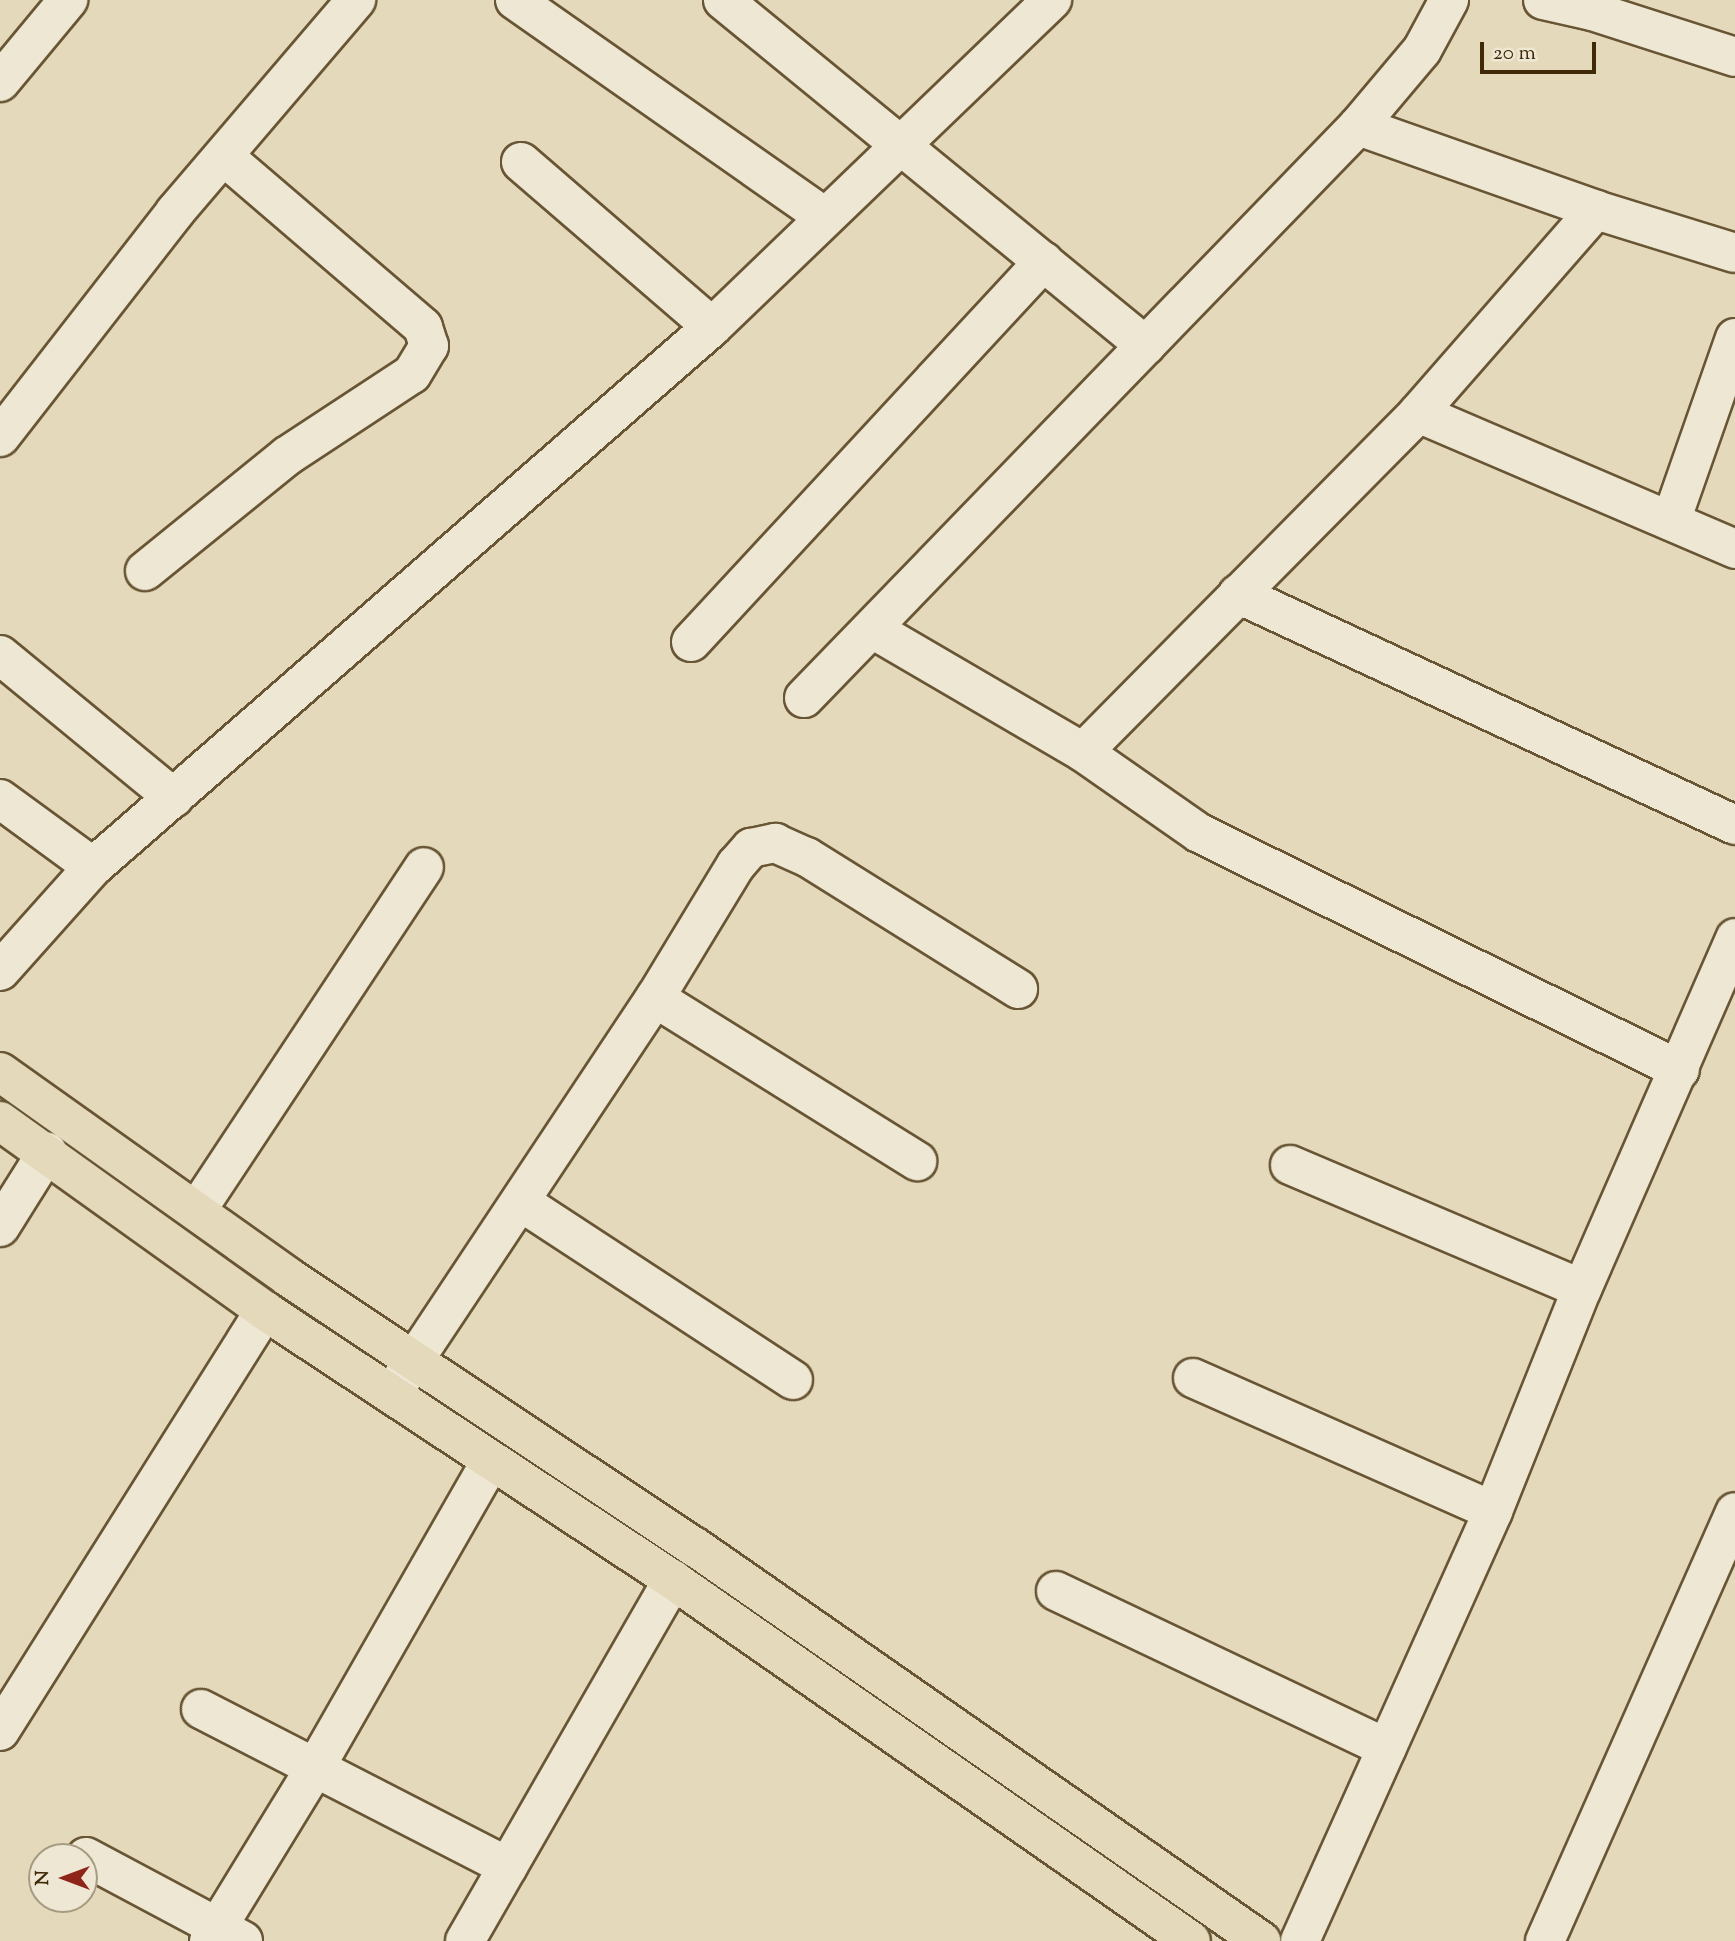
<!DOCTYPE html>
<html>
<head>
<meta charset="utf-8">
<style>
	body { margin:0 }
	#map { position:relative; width:1735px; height:1941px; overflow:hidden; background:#e4dabb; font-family:"Sorts Mill Goudy",serif }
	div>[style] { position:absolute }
	.roads { filter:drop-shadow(2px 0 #685534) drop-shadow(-2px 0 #685534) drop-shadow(0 2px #685534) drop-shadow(0 -2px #685534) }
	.minor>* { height:38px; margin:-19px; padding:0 19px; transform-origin:19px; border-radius:19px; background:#ede7d3 }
	.major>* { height:38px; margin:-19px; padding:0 19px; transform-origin:19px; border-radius:19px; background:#e4dabb }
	span { translate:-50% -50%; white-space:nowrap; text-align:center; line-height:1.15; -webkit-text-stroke:6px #ede7d3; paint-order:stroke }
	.north { position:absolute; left:28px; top:1843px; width:70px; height:70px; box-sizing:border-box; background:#ede7d3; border:2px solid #a79b81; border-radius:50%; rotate:270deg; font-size:19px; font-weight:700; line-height:28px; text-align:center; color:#3f2907 }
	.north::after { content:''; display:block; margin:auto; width:24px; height:32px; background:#8f2418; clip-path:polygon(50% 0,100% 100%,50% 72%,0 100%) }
	.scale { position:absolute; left:1480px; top:42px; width:116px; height:32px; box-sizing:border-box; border:4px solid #3f2907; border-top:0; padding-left:9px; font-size:21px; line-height:24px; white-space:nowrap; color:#3f2907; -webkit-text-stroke:5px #ede7d3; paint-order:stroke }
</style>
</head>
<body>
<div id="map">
	<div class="roads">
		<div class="minor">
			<div style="left:515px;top:0;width:377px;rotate:35deg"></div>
			<div style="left:723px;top:0;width:546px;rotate:39.28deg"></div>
			<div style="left:1543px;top:0;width:50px;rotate:12.7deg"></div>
			<div style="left:1592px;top:11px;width:150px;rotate:17.8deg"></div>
			<div style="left:0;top:82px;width:107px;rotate:-50.3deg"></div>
			<div style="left:1358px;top:126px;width:252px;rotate:19.4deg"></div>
			<div style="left:1596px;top:210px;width:145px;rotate:17.2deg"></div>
			<div style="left:521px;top:162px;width:252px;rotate:40.8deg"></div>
			<div style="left:1418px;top:413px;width:345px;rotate:23.2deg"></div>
			<div style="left:0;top:437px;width:285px;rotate:-52.1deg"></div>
			<div style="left:175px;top:212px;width:279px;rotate:-49.5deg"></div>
			<div style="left:1671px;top:521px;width:194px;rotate:-70.7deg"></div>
			<div style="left:145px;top:571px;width:183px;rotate:-39deg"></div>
			<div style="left:287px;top:456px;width:149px;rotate:-33.3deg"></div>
			<div style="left:412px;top:374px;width:33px;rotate:-59deg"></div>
			<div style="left:429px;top:346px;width:20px;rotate:-108deg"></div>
			<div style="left:423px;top:327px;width:261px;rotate:-139.4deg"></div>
			<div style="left:1238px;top:594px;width:548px;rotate:24.93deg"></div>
			<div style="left:874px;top:630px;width:242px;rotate:30.3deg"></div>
			<div style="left:1083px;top:752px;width:141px;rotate:34.9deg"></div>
			<div style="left:1199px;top:833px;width:536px;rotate:26.23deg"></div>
			<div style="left:691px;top:642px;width:519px;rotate:-47.18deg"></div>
			<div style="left:0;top:655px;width:225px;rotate:39.4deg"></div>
			<div style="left:804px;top:698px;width:796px;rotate:-45.92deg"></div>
			<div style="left:1358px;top:126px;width:99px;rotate:-49.9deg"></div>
			<div style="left:1422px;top:50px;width:57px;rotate:-61.6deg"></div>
			<div style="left:1083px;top:752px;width:477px;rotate:-45.3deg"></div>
			<div style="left:1418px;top:413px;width:270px;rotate:-48.8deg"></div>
			<div style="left:0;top:799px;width:115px;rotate:36.2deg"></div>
			<div style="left:0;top:971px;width:140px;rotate:-48.2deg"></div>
			<div style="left:93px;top:867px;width:821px;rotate:-41.1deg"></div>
			<div style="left:712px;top:327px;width:472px;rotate:-43.9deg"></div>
			<div style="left:655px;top:998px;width:309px;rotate:31.9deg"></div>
			<div style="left:1290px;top:1165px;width:317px;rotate:23deg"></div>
			<div style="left:521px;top:1202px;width:325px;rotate:33.2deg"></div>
			<div style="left:197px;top:1210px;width:411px;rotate:-56.5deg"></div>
			<div style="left:0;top:1227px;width:89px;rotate:-57.9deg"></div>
			<div style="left:1193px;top:1378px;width:328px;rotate:23.9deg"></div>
			<div style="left:395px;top:1389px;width:470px;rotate:-56.4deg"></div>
			<div style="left:655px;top:998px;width:156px;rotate:-58.7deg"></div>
			<div style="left:736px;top:865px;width:23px;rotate:-49deg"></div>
			<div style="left:751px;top:848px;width:25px;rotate:-12deg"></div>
			<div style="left:775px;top:843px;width:35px;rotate:24deg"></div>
			<div style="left:807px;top:857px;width:249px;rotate:32deg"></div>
			<div style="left:1056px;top:1591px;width:366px;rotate:25.4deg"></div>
			<div style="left:201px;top:1709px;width:345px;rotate:27.2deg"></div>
			<div style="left:0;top:1731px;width:497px;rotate:-57.8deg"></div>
			<div style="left:86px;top:1857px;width:178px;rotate:28.1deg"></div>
			<div style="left:209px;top:1941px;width:203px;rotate:-58.5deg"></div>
			<div style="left:315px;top:1768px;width:354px;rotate:-60.2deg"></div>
			<div style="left:465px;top:1941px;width:417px;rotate:-60.1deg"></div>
			<div style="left:1300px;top:1941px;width:471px;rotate:-65.8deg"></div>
			<div style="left:1493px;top:1511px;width:239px;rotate:-68.2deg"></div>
			<div style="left:1582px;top:1289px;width:383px;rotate:-66.4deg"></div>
			<div style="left:1545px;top:1941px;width:469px;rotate:-66.1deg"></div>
		</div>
		<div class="major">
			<div style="left:0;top:1072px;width:354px;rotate:35.4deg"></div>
			<div style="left:288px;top:1277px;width:488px;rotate:33.6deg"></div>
			<div style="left:695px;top:1547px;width:690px;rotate:34.84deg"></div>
			<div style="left:0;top:1121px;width:326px;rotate:35.6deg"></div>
			<div style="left:265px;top:1311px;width:489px;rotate:33.4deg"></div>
			<div style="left:673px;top:1580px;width:631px;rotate:34.87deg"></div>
		</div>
	</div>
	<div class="north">N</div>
	<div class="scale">20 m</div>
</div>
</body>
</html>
